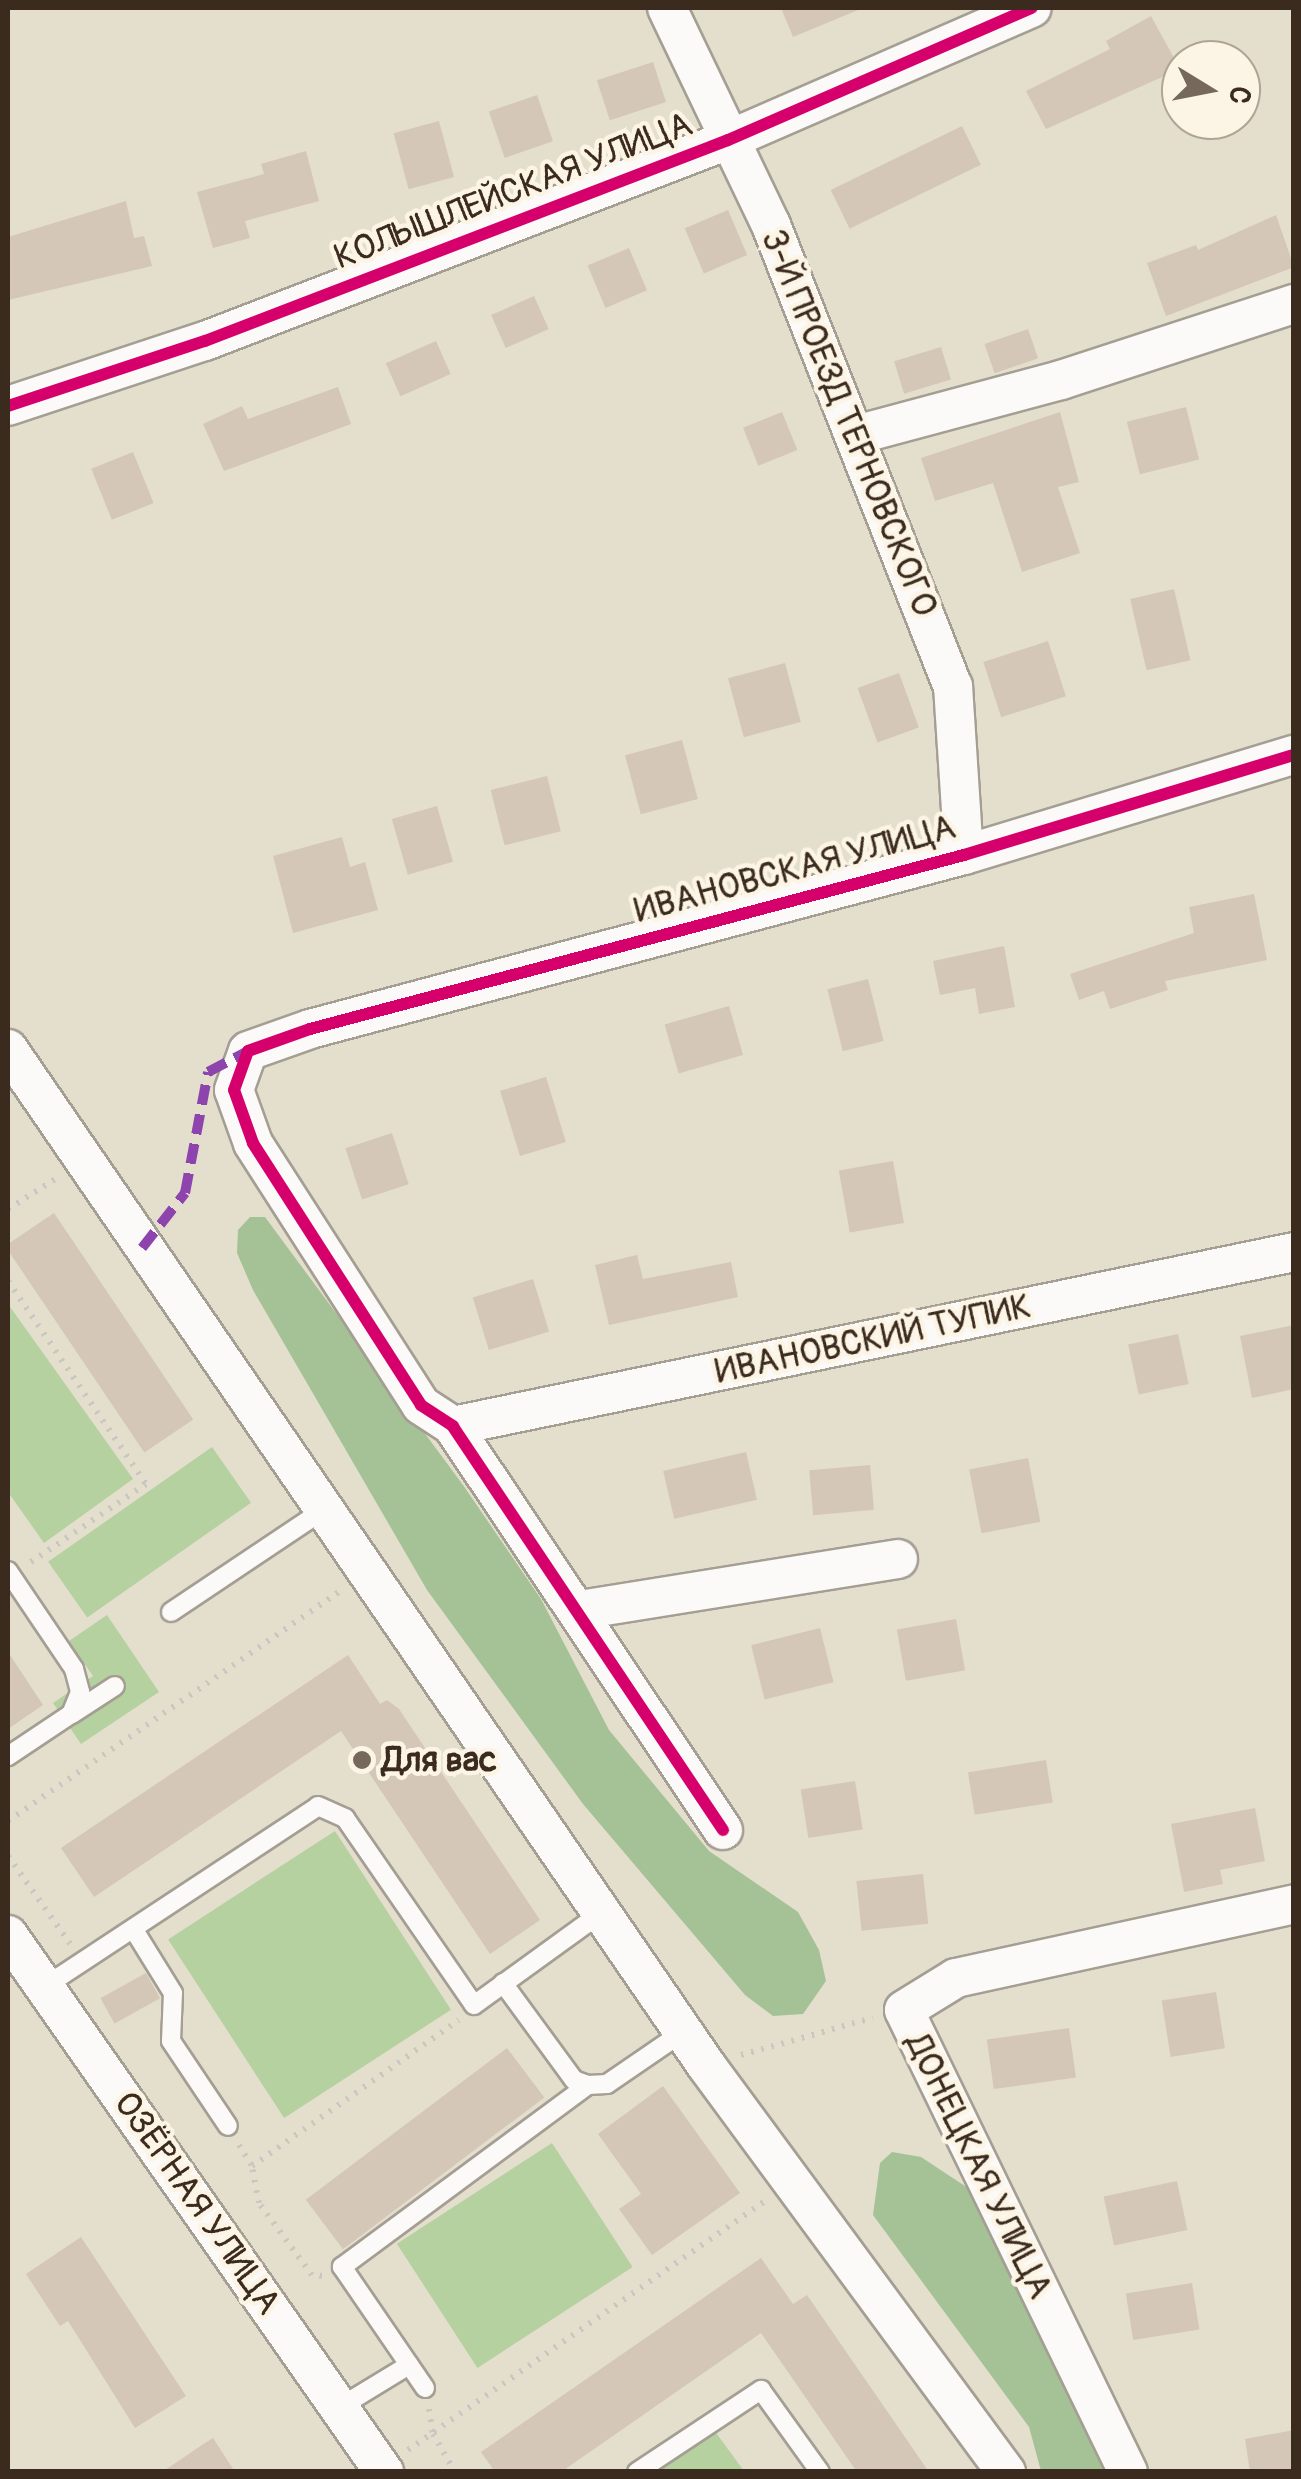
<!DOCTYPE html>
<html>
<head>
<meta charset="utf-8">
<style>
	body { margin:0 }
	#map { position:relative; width:1301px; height:2479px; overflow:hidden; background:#e4decd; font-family:Pangolin,sans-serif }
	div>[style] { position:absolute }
	.green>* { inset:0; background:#b5d1a0; transform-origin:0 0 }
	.forest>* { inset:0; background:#a5c297 }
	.building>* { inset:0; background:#d5c7b8; transform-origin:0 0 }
	.path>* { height:6px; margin-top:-3px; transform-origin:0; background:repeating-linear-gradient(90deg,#cac7c3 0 2.5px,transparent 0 10.5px) }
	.roads { filter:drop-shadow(2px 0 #a49e93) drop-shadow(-2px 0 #a49e93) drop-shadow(0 2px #a49e93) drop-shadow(0 -2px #a49e93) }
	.service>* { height:18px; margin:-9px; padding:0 9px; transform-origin:9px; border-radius:9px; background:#fbfaf8 }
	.minor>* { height:38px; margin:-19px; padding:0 19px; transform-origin:19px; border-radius:19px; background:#fbfaf8 }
	.quiet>* { height:10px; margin-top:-5px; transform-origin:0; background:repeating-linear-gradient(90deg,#8e44ad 0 20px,transparent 0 30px) }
	.cycleway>* { height:12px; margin:-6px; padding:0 6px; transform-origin:6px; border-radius:6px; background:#d6006c }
	.dots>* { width:28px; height:28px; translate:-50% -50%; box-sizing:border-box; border:5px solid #fcf5e5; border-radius:50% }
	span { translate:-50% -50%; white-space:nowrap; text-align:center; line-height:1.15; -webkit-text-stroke:9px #fcf5e5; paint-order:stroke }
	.street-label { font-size:35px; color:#3b2a1e }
	.poi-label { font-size:35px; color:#3b2a1e; font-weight:700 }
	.left { translate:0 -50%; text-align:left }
	.frame { position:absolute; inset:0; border:10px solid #3b2a1e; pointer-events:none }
	.north { position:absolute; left:1161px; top:40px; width:100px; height:100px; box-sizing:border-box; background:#fcf5e5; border:2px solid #afa495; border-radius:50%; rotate:100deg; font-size:28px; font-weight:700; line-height:40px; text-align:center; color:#3b2a1e }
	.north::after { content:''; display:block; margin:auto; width:35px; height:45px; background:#76695b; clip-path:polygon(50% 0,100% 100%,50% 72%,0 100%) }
</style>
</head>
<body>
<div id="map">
	<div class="green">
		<div style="clip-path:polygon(8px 1304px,133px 1479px,44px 1543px,8px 1492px)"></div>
		<div style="left:212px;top:1447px;width:68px;height:200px;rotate:55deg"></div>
		<div style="clip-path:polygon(107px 1615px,159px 1692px,81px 1744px,53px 1703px,93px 1676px,69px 1641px)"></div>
		<div style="left:335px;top:1831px;width:213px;height:199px;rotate:57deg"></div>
		<div style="left:552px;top:2143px;width:148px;height:185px;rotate:57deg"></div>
		<div style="clip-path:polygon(711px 2426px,744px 2471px,647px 2472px)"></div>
	</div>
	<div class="forest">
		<div style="clip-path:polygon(250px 1217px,265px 1217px,463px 1485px,541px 1599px,609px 1730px,709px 1851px,798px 1912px,819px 1950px,826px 1981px,803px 2014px,773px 2016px,745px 1995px,583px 1804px,427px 1590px,253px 1290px,237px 1253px,238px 1230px)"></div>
		<div style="clip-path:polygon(892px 2152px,921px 2157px,971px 2190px,1116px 2471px,1041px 2471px,1029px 2427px,873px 2215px,880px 2163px)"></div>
	</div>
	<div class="building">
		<div style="clip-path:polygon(781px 8px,863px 8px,793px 37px)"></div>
		<div style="clip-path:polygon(1151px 16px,1180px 69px,1046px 129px,1026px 91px,1110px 49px,1106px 41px)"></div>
		<div style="left:653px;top:62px;width:42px;height:59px;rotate:72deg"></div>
		<div style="left:537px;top:95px;width:49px;height:51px;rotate:71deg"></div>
		<div style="left:439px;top:121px;width:58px;height:47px;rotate:75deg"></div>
		<div style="left:962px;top:126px;width:43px;height:146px;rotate:64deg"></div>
		<div style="clip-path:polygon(306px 151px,319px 201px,245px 221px,250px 238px,213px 248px,197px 192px,264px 174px,261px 164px)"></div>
		<div style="clip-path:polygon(126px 201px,134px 238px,144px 236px,152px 266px,8px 300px,8px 237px)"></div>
		<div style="left:728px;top:210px;width:49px;height:47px;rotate:67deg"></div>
		<div style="clip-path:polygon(1276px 215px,1294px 267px,1166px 316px,1147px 263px,1196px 245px,1198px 250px)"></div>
		<div style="left:629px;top:248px;width:46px;height:45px;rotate:67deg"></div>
		<div style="left:534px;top:296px;width:36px;height:47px;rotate:66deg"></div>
		<div style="left:1028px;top:329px;width:31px;height:46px;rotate:71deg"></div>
		<div style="left:436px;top:341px;width:36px;height:55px;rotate:66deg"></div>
		<div style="left:941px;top:347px;width:34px;height:49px;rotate:73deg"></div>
		<div style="clip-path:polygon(338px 387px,351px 424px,224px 471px,203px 424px,242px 406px,248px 419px)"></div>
		<div style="left:1186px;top:407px;width:54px;height:61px;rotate:76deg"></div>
		<div style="left:782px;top:412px;width:41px;height:42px;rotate:68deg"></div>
		<div style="clip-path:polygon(1060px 412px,1079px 482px,1058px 487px,1080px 553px,1022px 572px,993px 483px,935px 501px,921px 458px)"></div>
		<div style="left:133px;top:452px;width:55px;height:45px;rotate:68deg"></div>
		<div style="left:1174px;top:589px;width:73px;height:45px;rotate:77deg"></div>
		<div style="left:1048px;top:641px;width:58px;height:68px;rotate:72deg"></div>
		<div style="left:785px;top:663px;width:61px;height:59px;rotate:75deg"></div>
		<div style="left:899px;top:673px;width:58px;height:44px;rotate:70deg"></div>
		<div style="left:682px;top:740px;width:61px;height:59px;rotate:75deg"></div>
		<div style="left:547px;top:776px;width:57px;height:58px;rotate:76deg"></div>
		<div style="left:437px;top:806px;width:58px;height:47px;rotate:74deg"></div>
		<div style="clip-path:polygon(342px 837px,350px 867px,365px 862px,378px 910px,293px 933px,273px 856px)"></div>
		<div style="clip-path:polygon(1254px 894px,1267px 960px,1165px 981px,1168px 990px,1110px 1009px,1104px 991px,1079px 1000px,1070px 974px,1194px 933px,1189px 907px)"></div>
		<div style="clip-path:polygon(1004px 946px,1015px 1007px,979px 1014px,975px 988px,940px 995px,933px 961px)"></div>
		<div style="left:868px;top:979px;width:64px;height:42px;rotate:76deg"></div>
		<div style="left:729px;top:1006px;width:51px;height:67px;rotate:74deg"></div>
		<div style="left:546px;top:1077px;width:68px;height:48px;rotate:73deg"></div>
		<div style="left:392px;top:1133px;width:54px;height:49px;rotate:72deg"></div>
		<div style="left:893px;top:1161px;width:63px;height:55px;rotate:80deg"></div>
		<div style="left:54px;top:1213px;width:249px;height:59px;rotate:56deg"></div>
		<div style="clip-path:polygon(637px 1255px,643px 1279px,731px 1262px,738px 1297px,609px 1325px,595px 1265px)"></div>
		<div style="left:533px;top:1279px;width:55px;height:63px;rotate:73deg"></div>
		<div style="clip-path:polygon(1294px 1325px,1294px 1389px,1252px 1398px,1240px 1336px)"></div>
		<div style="left:1178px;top:1334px;width:51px;height:51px;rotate:78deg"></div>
		<div style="left:746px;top:1452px;width:49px;height:85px;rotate:77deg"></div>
		<div style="left:1028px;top:1458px;width:65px;height:60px;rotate:79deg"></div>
		<div style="left:870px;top:1465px;width:45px;height:61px;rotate:85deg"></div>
		<div style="left:956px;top:1619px;width:52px;height:60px;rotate:80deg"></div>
		<div style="left:820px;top:1628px;width:56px;height:71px;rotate:76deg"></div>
		<div style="clip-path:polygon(8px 1652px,43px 1705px,8px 1729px)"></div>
		<div style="clip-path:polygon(348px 1655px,380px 1704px,387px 1700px,399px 1709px,540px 1920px,490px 1954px,341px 1731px,94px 1897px,61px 1848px)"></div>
		<div style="left:1046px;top:1760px;width:43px;height:79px;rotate:81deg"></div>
		<div style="left:855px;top:1781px;width:49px;height:55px;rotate:81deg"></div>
		<div style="clip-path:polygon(1255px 1808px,1265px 1861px,1220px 1870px,1223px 1884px,1184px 1892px,1171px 1824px)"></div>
		<div style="left:923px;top:1874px;width:50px;height:67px;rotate:84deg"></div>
		<div style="left:146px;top:1973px;width:29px;height:52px;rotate:61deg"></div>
		<div style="left:1216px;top:1992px;width:57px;height:55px;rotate:81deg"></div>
		<div style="left:1069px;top:2028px;width:50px;height:83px;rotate:82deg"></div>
		<div style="left:507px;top:2048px;width:62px;height:252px;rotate:53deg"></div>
		<div style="clip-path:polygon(663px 2086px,740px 2193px,652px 2255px,619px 2209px,641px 2194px,598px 2134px)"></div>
		<div style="left:1177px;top:2181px;width:50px;height:75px;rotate:78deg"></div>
		<div style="clip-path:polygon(81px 2237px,186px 2396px,135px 2428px,68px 2321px,60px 2326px,26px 2274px)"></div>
		<div style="clip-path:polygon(761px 2258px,793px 2304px,807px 2295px,929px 2472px,857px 2472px,761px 2333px,561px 2472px,495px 2472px,481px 2452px)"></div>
		<div style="left:1192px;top:2283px;width:47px;height:67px;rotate:81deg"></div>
		<div style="clip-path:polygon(1294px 2430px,1294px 2472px,1250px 2472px,1245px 2439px)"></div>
		<div style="clip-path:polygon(213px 2438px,235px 2472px,162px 2472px,202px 2445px)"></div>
	</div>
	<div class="path">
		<div style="left:8px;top:1209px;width:58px;rotate:-32.3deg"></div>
		<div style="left:8px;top:1281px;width:245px;rotate:55.8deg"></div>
		<div style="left:146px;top:1484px;width:143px;rotate:145.9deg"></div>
		<div style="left:8px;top:1821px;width:405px;rotate:-34.7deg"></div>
		<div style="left:8px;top:1856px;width:109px;rotate:54.7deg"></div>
		<div style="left:741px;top:2055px;width:137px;rotate:-15.7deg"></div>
		<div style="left:239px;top:2145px;width:25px;rotate:58deg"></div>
		<div style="left:322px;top:2276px;width:10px;rotate:-174deg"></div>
		<div style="left:312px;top:2275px;width:89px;rotate:-126.4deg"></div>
		<div style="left:259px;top:2203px;width:38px;rotate:-101deg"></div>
		<div style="left:252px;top:2166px;width:253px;rotate:-35.2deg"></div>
		<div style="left:429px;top:2409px;width:25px;rotate:81deg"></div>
		<div style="left:433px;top:2434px;width:44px;rotate:59.9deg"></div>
		<div style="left:408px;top:2450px;width:437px;rotate:-34.9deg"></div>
	</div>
	<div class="roads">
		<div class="service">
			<div style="left:8px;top:1571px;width:118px;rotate:56deg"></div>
			<div style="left:74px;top:1669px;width:24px;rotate:75deg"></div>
			<div style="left:80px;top:1692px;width:24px;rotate:112deg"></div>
			<div style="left:71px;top:1714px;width:76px;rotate:146.3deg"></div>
			<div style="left:171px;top:1612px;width:182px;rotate:-33.8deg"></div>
			<div style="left:72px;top:1714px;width:51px;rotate:-33.1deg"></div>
			<div style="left:134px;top:1930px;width:74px;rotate:58.2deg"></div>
			<div style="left:173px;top:1993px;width:48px;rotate:92.4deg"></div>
			<div style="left:171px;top:2041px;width:102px;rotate:56.2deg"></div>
			<div style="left:503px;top:1983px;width:120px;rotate:53.8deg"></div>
			<div style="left:574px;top:2080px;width:15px;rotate:20deg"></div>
			<div style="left:588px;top:2085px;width:19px;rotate:-3deg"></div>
			<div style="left:607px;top:2084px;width:92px;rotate:-34.4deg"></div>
			<div style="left:44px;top:1987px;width:328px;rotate:-33.4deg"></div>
			<div style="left:318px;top:1806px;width:30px;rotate:24deg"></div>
			<div style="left:345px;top:1818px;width:227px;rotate:55.4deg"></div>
			<div style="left:474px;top:2005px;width:157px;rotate:-35.9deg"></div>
			<div style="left:425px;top:2388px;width:147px;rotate:-124.4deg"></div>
			<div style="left:342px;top:2267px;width:306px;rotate:-36.5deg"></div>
			<div style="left:340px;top:2407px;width:81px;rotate:-31.3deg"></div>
			<div style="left:637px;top:2472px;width:149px;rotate:-33.5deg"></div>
			<div style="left:761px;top:2390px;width:101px;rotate:54.3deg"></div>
		</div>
		<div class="minor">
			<div style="left:667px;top:8px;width:241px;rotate:64.4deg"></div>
			<div style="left:771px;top:225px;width:496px;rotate:68.5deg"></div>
			<div style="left:953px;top:686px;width:169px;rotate:86.3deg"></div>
			<div style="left:8px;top:406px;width:207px;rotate:-18.3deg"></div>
			<div style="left:205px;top:341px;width:560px;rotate:-21.02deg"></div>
			<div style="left:728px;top:140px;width:331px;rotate:-23.5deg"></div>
			<div style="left:856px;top:435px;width:212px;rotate:-15deg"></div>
			<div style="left:1061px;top:380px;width:245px;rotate:-18.1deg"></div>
			<div style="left:8px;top:1049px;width:1233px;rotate:55.51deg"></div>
			<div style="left:706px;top:2065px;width:506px;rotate:53.61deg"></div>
			<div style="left:453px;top:1426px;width:859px;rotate:-11.69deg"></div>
			<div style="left:580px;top:1610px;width:322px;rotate:-9.1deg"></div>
			<div style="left:723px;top:1830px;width:486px;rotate:-123.8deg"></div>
			<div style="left:453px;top:1426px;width:38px;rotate:-147deg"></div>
			<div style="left:421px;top:1405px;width:311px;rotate:-122.7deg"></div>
			<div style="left:253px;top:1143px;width:56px;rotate:-109.7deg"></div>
			<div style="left:234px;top:1090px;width:41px;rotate:-70.3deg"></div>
			<div style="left:248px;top:1051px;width:66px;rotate:-19.5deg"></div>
			<div style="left:310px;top:1029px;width:677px;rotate:-14.9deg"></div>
			<div style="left:964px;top:855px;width:345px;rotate:-16.9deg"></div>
			<div style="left:8px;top:1935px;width:656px;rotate:55deg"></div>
			<div style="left:1128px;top:2472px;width:513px;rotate:-115.87deg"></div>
			<div style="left:904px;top:2010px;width:61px;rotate:-31.6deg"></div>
			<div style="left:956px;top:1978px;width:346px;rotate:-12.3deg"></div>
		</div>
	</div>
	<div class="quiet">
		<div style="left:142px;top:1248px;width:70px;rotate:-52deg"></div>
		<div style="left:185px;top:1193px;width:123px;rotate:-79.2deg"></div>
		<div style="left:208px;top:1072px;width:45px;rotate:-27.7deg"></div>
	</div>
	<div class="cycleway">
		<div style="left:8px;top:406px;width:207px;rotate:-18.3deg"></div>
		<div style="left:205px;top:341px;width:560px;rotate:-21.02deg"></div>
		<div style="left:728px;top:140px;width:331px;rotate:-23.5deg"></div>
		<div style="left:723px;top:1830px;width:486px;rotate:-123.8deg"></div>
		<div style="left:453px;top:1426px;width:38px;rotate:-147deg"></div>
		<div style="left:421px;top:1405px;width:311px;rotate:-122.7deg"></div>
		<div style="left:253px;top:1143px;width:56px;rotate:-109.7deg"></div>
		<div style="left:234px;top:1090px;width:41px;rotate:-70.3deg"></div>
		<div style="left:248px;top:1051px;width:66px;rotate:-19.5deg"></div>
		<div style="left:310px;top:1029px;width:677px;rotate:-14.9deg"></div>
		<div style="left:964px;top:855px;width:345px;rotate:-16.9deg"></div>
	</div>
	<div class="dots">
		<div style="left:362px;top:1760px;background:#76695b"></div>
	</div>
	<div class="street-label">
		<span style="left:513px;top:191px;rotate:-21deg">КОЛЫШЛЕЙСКАЯ УЛИЦА</span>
		<span style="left:849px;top:423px;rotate:68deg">3-Й ПРОЕЗД ТЕРНОВСКОГО</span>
		<span style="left:795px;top:869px;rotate:-15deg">ИВАНОВСКАЯ УЛИЦА</span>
		<span style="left:873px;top:1339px;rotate:-12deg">ИВАНОВСКИЙ ТУПИК</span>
		<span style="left:979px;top:2166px;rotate:64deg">ДОНЕЦКАЯ УЛИЦА</span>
		<span style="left:197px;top:2203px;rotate:55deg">ОЗЁРНАЯ УЛИЦА</span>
	</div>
	<div class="poi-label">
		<span class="left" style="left:382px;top:1760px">Для вас</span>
	</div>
	<div class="frame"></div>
	<div class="north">С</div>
</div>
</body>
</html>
